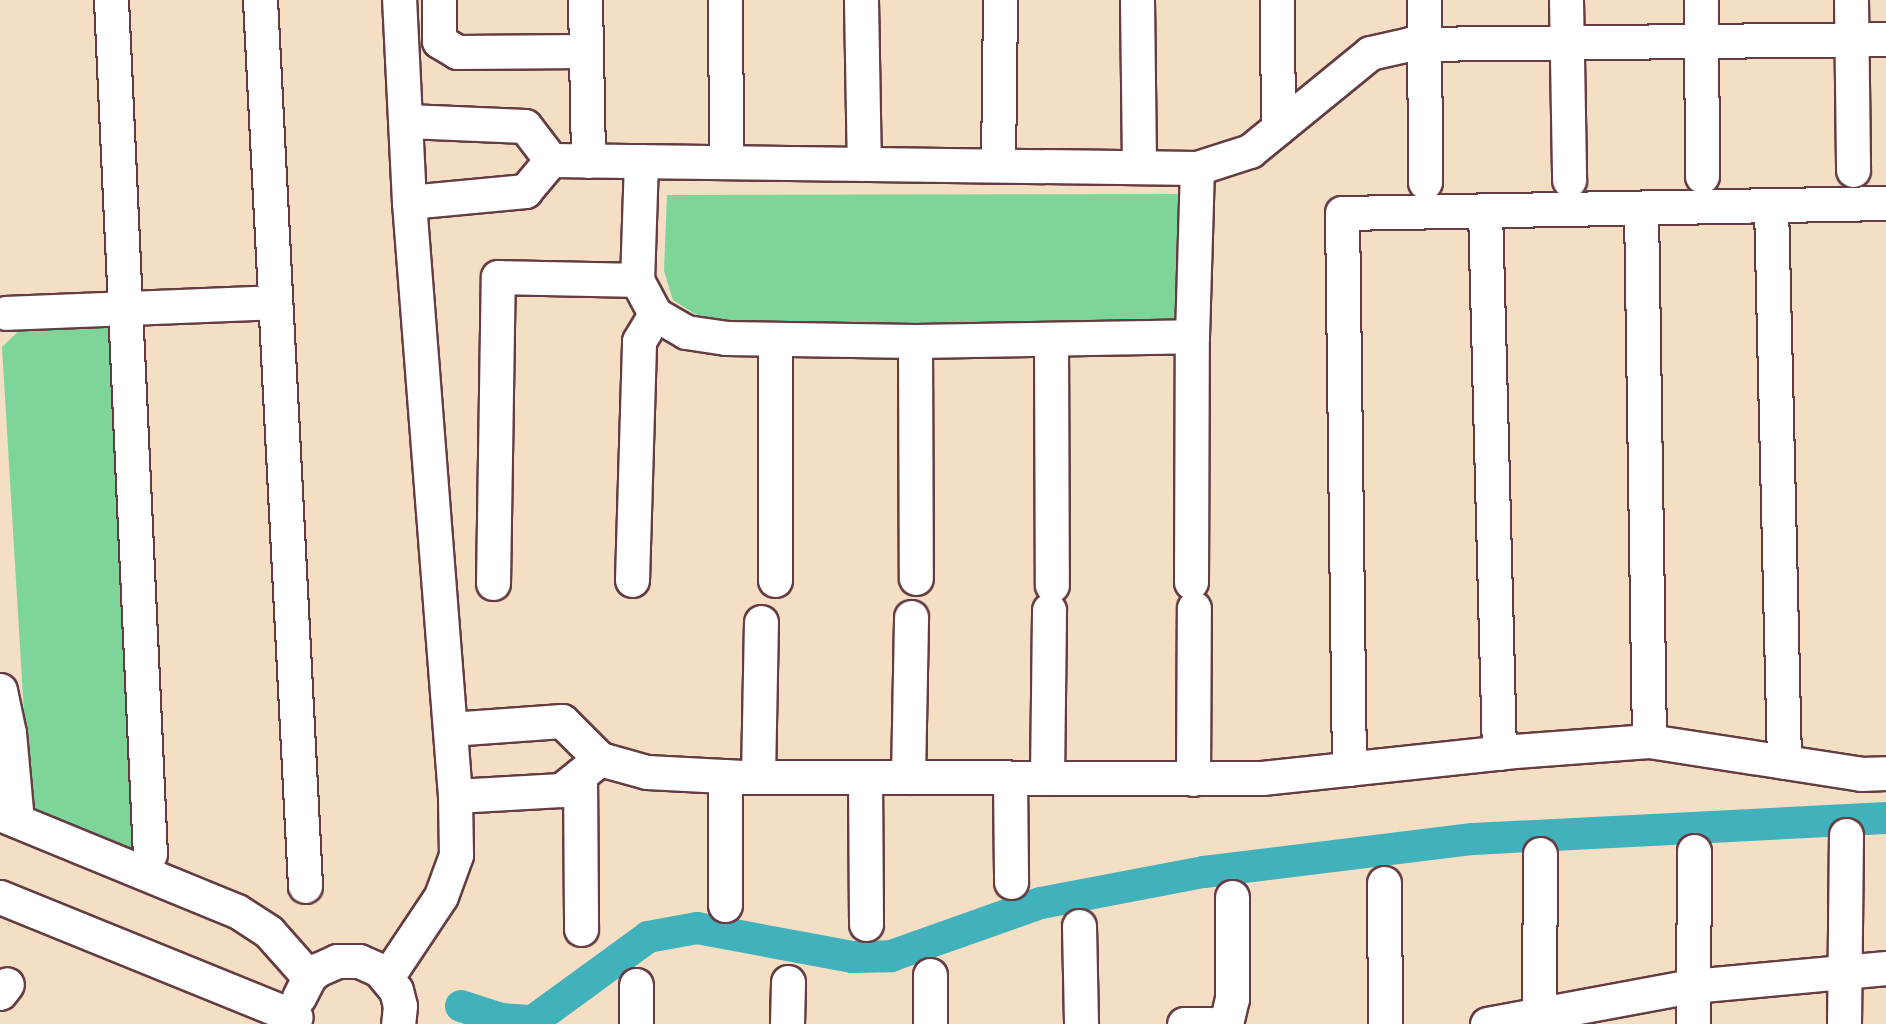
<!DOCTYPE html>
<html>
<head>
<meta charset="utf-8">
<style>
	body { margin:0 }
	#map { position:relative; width:1886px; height:1024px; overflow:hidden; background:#f4dfc5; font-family:Delius,sans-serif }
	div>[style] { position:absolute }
	.green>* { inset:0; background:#7dd599 }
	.canal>* { height:32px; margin:-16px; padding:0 16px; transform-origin:16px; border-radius:16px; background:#41b1bb }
	.roads { filter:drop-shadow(2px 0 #643c42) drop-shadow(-2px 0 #643c42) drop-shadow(0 2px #643c42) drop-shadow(0 -2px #643c42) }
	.minor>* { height:33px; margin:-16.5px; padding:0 16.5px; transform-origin:16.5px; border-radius:16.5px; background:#fff }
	span { translate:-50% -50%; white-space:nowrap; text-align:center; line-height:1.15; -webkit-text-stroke:6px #f6f6f2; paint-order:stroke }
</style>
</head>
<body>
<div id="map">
	<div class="green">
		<div style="clip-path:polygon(1183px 194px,1179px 320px,743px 327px,695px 314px,673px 300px,664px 271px,667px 195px)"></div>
		<div style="clip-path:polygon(111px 320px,140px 858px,26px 813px,26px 747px,2px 347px,23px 327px)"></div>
	</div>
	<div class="canal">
		<div style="left:461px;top:1006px;width:42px;rotate:18deg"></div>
		<div style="left:501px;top:1019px;width:32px;rotate:4deg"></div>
		<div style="left:533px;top:1021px;width:142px;rotate:-36.1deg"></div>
		<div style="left:648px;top:937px;width:50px;rotate:-10.4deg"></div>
		<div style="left:697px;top:928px;width:158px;rotate:10.6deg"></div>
		<div style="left:852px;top:957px;width:39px;rotate:-1deg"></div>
		<div style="left:891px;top:956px;width:159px;rotate:-19.5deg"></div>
		<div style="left:1041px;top:903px;width:166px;rotate:-10.8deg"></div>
		<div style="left:1204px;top:872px;width:271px;rotate:-7deg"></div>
		<div style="left:1473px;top:839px;width:414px;rotate:-2.9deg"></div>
	</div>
	<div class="roads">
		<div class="minor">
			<div style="left:111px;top:0;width:855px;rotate:87.39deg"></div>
			<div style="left:260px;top:0;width:887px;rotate:87.09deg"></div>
			<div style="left:439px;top:0;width:41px;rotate:90deg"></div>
			<div style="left:439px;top:41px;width:21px;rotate:31deg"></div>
			<div style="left:457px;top:52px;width:128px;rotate:-0.4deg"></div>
			<div style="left:585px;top:0;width:161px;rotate:88.9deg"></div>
			<div style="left:725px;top:0;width:162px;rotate:89.6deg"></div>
			<div style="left:861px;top:0;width:164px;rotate:89deg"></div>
			<div style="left:1137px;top:0;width:167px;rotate:89.3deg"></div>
			<div style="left:1277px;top:0;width:128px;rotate:89.6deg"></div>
			<div style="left:1424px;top:0;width:182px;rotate:89.7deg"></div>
			<div style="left:1566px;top:0;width:180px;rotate:89deg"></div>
			<div style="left:1701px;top:0;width:176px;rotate:89.7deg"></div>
			<div style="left:1851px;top:0;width:170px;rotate:89.3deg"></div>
			<div style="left:407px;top:121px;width:118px;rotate:2.4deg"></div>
			<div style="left:525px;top:126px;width:43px;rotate:52.6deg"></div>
			<div style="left:551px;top:160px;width:646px;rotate:0.71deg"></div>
			<div style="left:1197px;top:168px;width:56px;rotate:-17.8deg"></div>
			<div style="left:1250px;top:151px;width:155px;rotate:-39.2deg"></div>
			<div style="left:1370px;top:53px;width:41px;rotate:-12.7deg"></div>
			<div style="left:1410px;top:44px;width:476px;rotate:-0.6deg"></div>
			<div style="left:641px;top:161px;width:119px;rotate:91.9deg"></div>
			<div style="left:637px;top:280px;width:38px;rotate:62deg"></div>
			<div style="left:655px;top:314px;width:36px;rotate:30deg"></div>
			<div style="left:686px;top:332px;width:40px;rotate:8.5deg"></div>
			<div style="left:726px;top:338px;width:189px;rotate:0.9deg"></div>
			<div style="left:915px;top:341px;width:277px;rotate:-1deg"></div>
			<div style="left:998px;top:165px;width:165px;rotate:-89.3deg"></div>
			<div style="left:409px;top:202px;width:117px;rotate:-5.4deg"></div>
			<div style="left:525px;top:191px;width:40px;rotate:-50deg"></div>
			<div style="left:1771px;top:205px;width:557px;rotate:88.66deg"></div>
			<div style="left:1641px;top:208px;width:533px;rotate:89.14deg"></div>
			<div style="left:1485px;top:210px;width:543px;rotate:88.52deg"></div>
			<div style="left:6px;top:313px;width:269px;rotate:-2.3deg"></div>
			<div style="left:1051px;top:339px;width:246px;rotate:89.8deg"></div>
			<div style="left:915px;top:341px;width:237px;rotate:89.8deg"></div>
			<div style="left:632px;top:580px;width:239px;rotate:-88.3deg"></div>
			<div style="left:639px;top:341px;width:31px;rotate:-59deg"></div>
			<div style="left:775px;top:580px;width:241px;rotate:-90deg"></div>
			<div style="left:1191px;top:582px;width:246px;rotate:-89.8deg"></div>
			<div style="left:1192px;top:336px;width:168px;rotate:-88.3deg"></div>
			<div style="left:493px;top:583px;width:306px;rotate:-89.1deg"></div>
			<div style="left:498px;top:277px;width:139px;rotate:1.2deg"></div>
			<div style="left:0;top:690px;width:44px;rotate:78.2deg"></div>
			<div style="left:9px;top:733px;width:88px;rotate:84.8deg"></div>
			<div style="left:450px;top:729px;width:112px;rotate:-4.1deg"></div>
			<div style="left:562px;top:721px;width:54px;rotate:45deg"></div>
			<div style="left:600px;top:759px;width:50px;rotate:141.5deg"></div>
			<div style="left:561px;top:790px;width:106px;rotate:176.8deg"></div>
			<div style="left:600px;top:759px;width:49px;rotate:15.5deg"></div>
			<div style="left:647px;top:772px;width:96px;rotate:3deg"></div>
			<div style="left:743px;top:777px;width:519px;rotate:0.11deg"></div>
			<div style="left:1262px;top:778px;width:254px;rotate:-6.1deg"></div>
			<div style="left:1515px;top:751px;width:134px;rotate:-4.3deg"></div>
			<div style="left:1649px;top:741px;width:215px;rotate:8.8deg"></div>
			<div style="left:1861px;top:774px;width:25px;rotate:-2deg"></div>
			<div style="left:1349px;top:769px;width:556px;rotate:-90.72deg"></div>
			<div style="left:1342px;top:213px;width:544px;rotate:-1.05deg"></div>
			<div style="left:580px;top:775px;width:154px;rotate:89.6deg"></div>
			<div style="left:725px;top:776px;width:129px;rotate:90deg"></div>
			<div style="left:758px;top:777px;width:155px;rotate:-88.9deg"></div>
			<div style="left:865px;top:777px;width:147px;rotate:89.6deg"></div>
			<div style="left:908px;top:777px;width:160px;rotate:-88.9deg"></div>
			<div style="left:1010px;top:778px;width:104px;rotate:89.4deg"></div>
			<div style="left:1047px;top:778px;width:168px;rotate:-89.3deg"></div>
			<div style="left:1193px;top:779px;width:171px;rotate:-89.7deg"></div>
			<div style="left:0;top:814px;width:256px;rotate:22.3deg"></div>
			<div style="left:237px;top:911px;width:38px;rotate:33deg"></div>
			<div style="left:269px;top:932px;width:60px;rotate:48.4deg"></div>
			<div style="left:1384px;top:883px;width:141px;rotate:89.6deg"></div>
			<div style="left:0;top:897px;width:319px;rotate:22.1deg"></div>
			<div style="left:1079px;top:926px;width:98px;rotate:88.8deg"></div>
			<div style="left:930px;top:975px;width:49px;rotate:90deg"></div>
			<div style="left:387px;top:977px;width:97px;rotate:-56.3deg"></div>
			<div style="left:441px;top:896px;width:44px;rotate:-69.9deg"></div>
			<div style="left:456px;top:855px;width:59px;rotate:-91deg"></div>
			<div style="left:455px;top:796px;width:596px;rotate:-94.43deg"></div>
			<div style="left:409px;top:202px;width:202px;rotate:-92.8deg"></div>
			<div style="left:0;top:993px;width:11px;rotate:-52deg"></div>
			<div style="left:299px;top:997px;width:22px;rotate:-63deg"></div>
			<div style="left:309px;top:977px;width:11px;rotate:-41deg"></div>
			<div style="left:317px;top:970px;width:22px;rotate:-24deg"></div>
			<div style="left:337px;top:961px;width:22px"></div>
			<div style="left:359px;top:961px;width:22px;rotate:24deg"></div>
			<div style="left:379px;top:970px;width:26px;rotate:50deg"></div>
			<div style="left:396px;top:990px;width:16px;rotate:76deg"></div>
			<div style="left:400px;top:1006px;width:18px;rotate:96deg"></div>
			<div style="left:636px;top:1024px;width:39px;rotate:-90deg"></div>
			<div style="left:787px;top:1024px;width:42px;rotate:-88.6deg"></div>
			<div style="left:1184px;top:1024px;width:26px"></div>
			<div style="left:1226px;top:1024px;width:26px;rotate:-77deg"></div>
			<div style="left:1232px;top:999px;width:102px;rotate:-90deg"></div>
			<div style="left:1487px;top:1024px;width:208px;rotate:-10.5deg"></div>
			<div style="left:1692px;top:986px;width:195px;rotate:-5.3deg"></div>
			<div style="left:1539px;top:1024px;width:170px;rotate:-89.7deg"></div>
			<div style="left:1693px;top:1024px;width:173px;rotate:-89.7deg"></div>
			<div style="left:1844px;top:1024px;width:189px;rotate:-89.4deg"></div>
		</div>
	</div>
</div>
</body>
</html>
